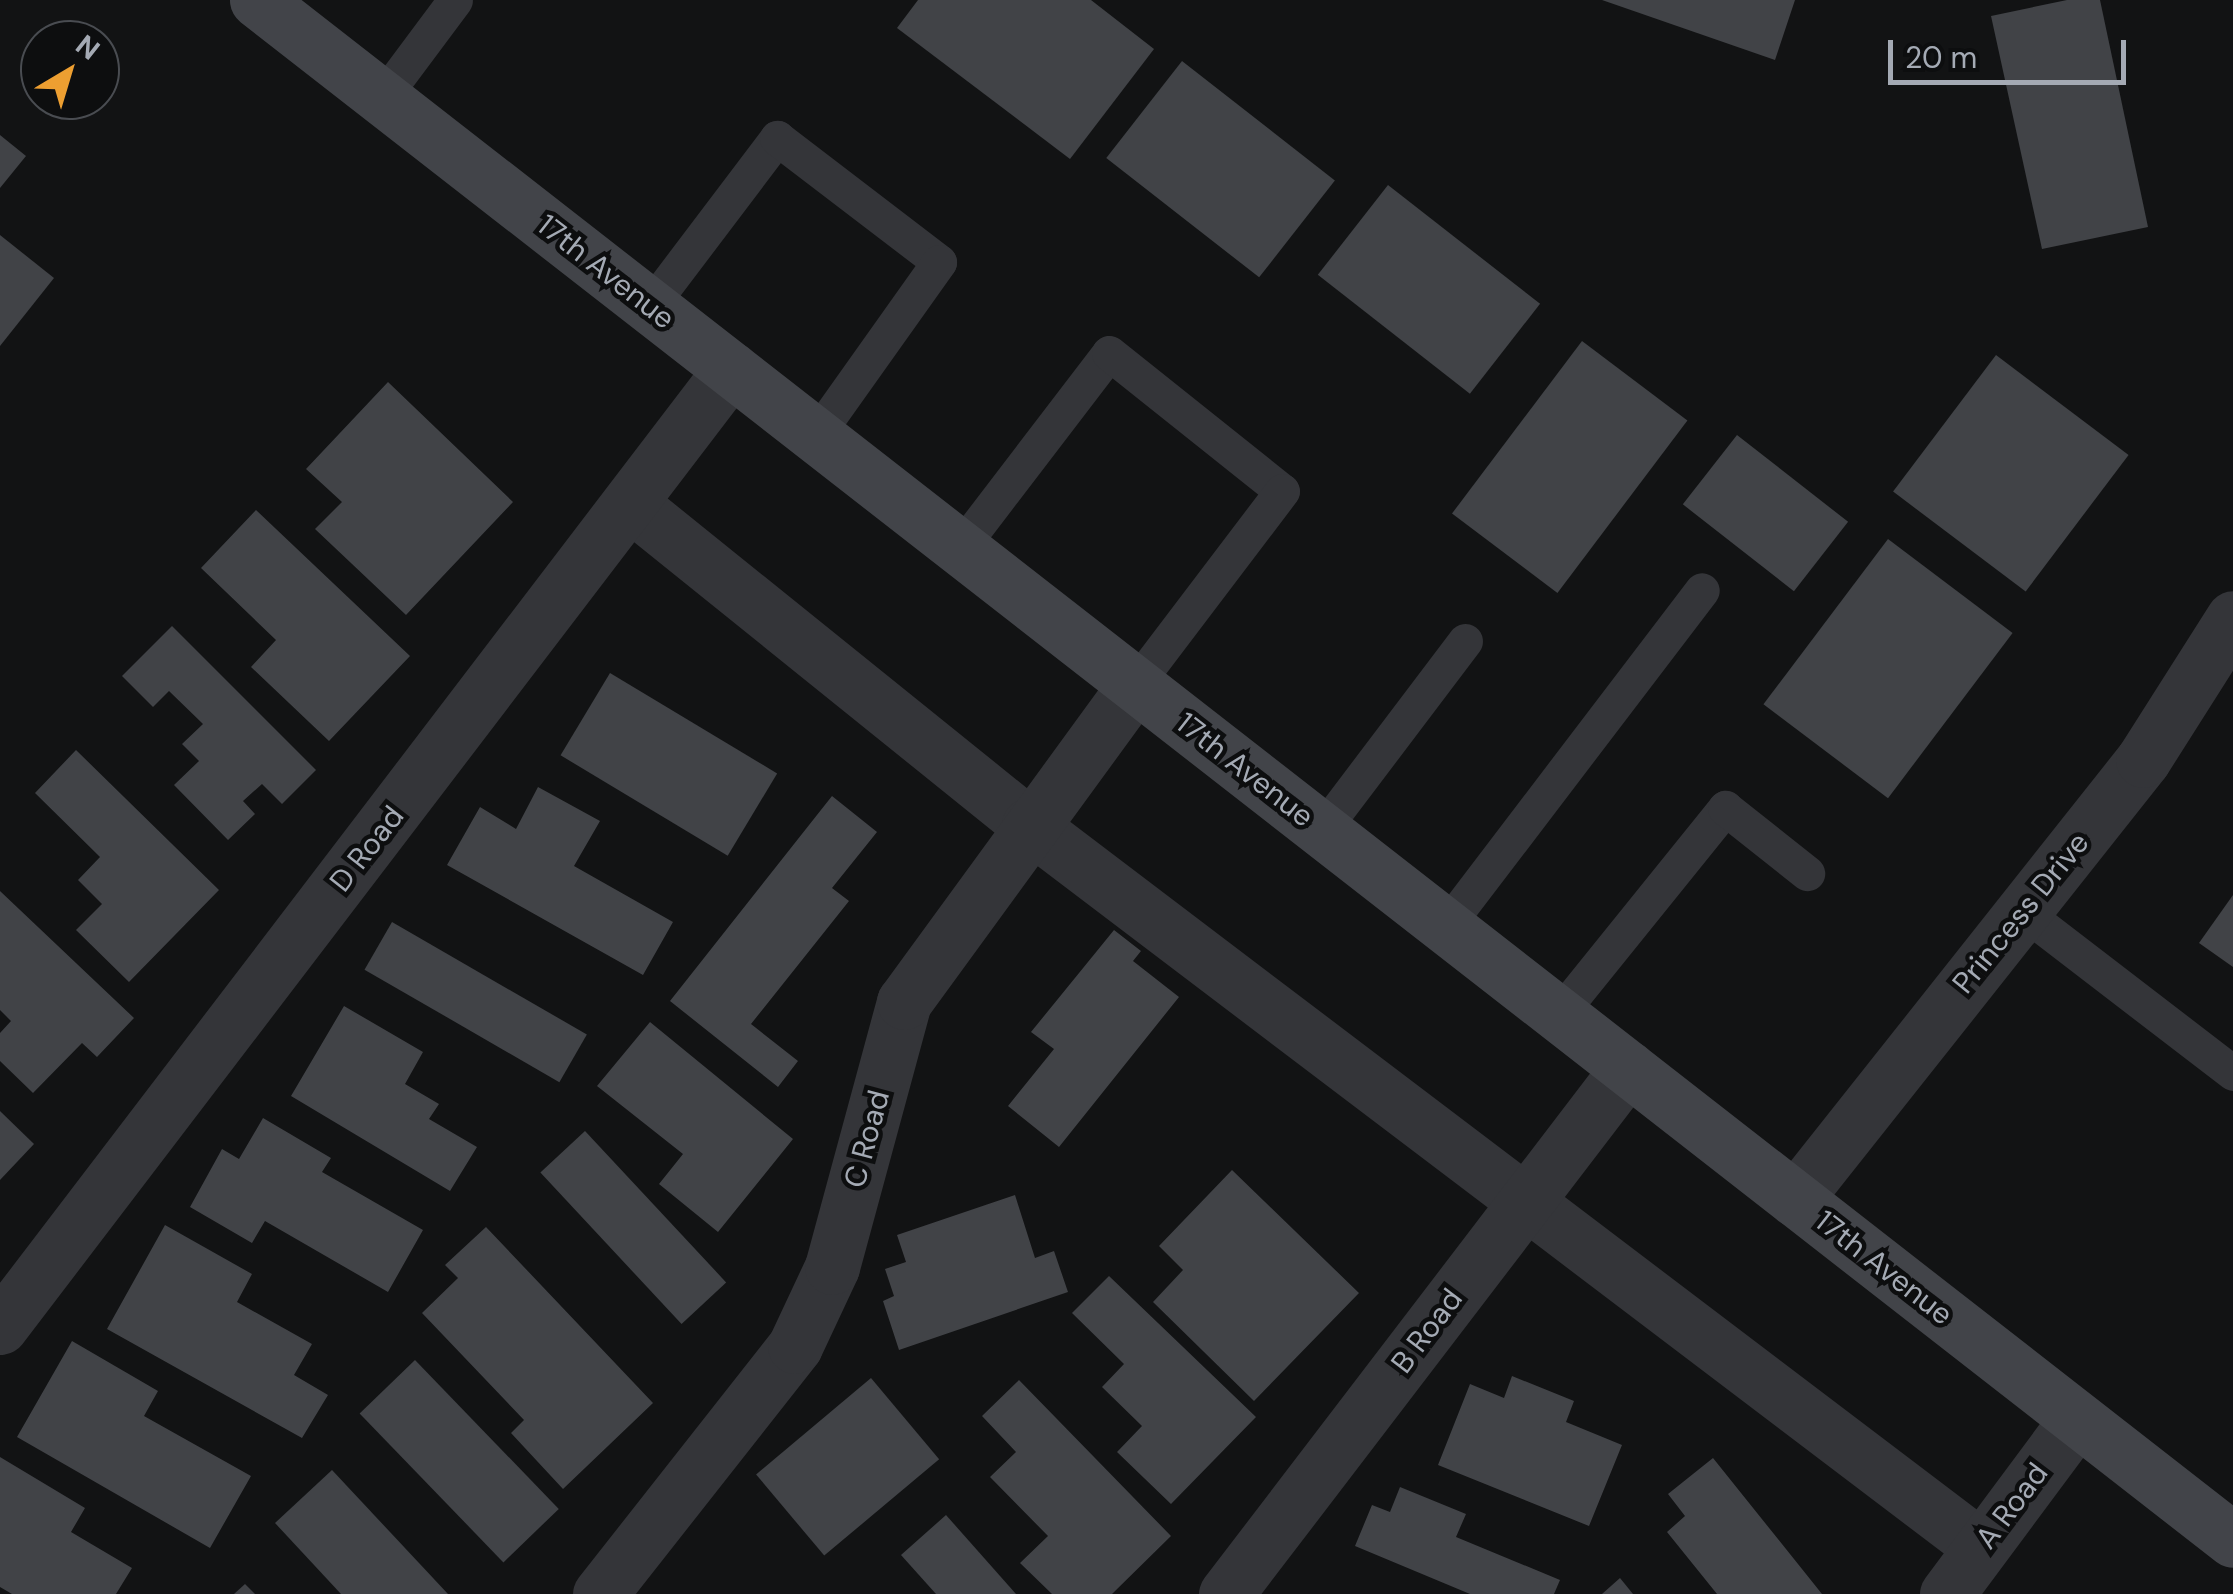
<!DOCTYPE html>
<html>
<head>
<meta charset="utf-8">
<style>
	body { margin:0 }
	#map { position:relative; width:2233px; height:1594px; overflow:hidden; background:#121314; font-family:"DM Sans",sans-serif }
	div>[style] { position:absolute }
	.building>* { inset:0; background:#414347; transform-origin:0 0 }
	.lane>* { height:35px; margin:-17.5px; padding:0 17.5px; transform-origin:17.5px; border-radius:17.5px; background:#343539 }
	.street>* { height:55px; margin:-27.5px; padding:0 27.5px; transform-origin:27.5px; border-radius:27.5px; background:#343539 }
	.secondary>* { height:55px; margin:-27.5px; padding:0 27.5px; transform-origin:27.5px; border-radius:27.5px; background:#424449 }
	span { translate:-50% -50%; white-space:nowrap; text-align:center; line-height:1.15; -webkit-text-stroke:9px #0d0e0f; paint-order:stroke }
	.street-label { font-size:30px; color:#a4aab4 }
	.north { position:absolute; left:20px; top:20px; width:100px; height:100px; box-sizing:border-box; background:#0d0e0f; border:2px solid #494c51; border-radius:50%; rotate:38deg; font-size:28px; font-weight:700; line-height:40px; text-align:center; color:#a4aab4 }
	.north::after { content:''; display:block; margin:auto; width:35px; height:45px; background:#ed9f31; clip-path:polygon(50% 0,100% 100%,50% 72%,0 100%) }
	.scale { position:absolute; left:1888px; top:40px; width:238px; height:45px; box-sizing:border-box; border:5px solid #a4aab4; border-top:0; padding-left:12px; font-size:30px; line-height:35px; white-space:nowrap; color:#a4aab4; -webkit-text-stroke:8px #0d0e0f; paint-order:stroke }
</style>
</head>
<body>
<div id="map">
	<div class="building">
		<div style="clip-path:polygon(918px 0,1091px 0,1154px 49px,1070px 159px,897px 28px)"></div>
		<div style="clip-path:polygon(1602px 0,1795px 0,1775px 60px)"></div>
		<div style="clip-path:polygon(2067px 0,2100px 0,2148px 227px,2042px 249px,1991px 16px)"></div>
		<div style="left:1182px;top:61px;width:194px;height:123px;rotate:38deg"></div>
		<div style="clip-path:polygon(0 135px,26px 156px,0 188px)"></div>
		<div style="left:1388px;top:185px;width:193px;height:114px;rotate:38deg"></div>
		<div style="clip-path:polygon(0 235px,54px 278px,0 346px)"></div>
		<div style="left:1582px;top:341px;width:132px;height:216px;rotate:37deg"></div>
		<div style="left:1996px;top:355px;width:166px;height:171px;rotate:37deg"></div>
		<div style="clip-path:polygon(388px 382px,513px 502px,406px 615px,315px 529px,342px 502px,306px 469px)"></div>
		<div style="left:1737px;top:435px;width:141px;height:88px;rotate:38deg"></div>
		<div style="clip-path:polygon(256px 510px,410px 656px,329px 741px,251px 667px,276px 640px,201px 568px)"></div>
		<div style="left:1888px;top:539px;width:156px;height:207px;rotate:37deg"></div>
		<div style="clip-path:polygon(172px 626px,316px 770px,282px 804px,262px 784px,243px 801px,255px 814px,228px 840px,174px 785px,199px 761px,182px 744px,203px 724px,169px 691px,153px 707px,122px 676px)"></div>
		<div style="left:610px;top:673px;width:195px;height:96px;rotate:31deg"></div>
		<div style="clip-path:polygon(76px 750px,219px 890px,129px 982px,76px 930px,102px 904px,78px 880px,100px 857px,35px 793px)"></div>
		<div style="clip-path:polygon(538px 787px,600px 821px,574px 866px,673px 922px,643px 975px,447px 865px,480px 807px,516px 829px)"></div>
		<div style="clip-path:polygon(832px 796px,877px 832px,832px 888px,849px 901px,751px 1024px,798px 1061px,778px 1087px,670px 1001px)"></div>
		<div style="clip-path:polygon(0 891px,134px 1018px,97px 1057px,82px 1043px,33px 1093px,0 1061px,0 1033px,11px 1021px,0 1010px)"></div>
		<div style="clip-path:polygon(2233px 895px,2233px 967px,2199px 943px)"></div>
		<div style="left:392px;top:922px;width:225px;height:55px;rotate:30deg"></div>
		<div style="clip-path:polygon(1114px 930px,1141px 951px,1133px 961px,1179px 997px,1059px 1147px,1008px 1106px,1054px 1049px,1031px 1032px)"></div>
		<div style="clip-path:polygon(344px 1006px,423px 1052px,405px 1084px,439px 1104px,429px 1119px,477px 1147px,450px 1191px,291px 1096px)"></div>
		<div style="clip-path:polygon(650px 1022px,793px 1139px,718px 1232px,659px 1184px,683px 1154px,597px 1086px)"></div>
		<div style="clip-path:polygon(0 1111px,34px 1144px,0 1180px)"></div>
		<div style="clip-path:polygon(263px 1118px,331px 1158px,322px 1172px,423px 1230px,388px 1292px,265px 1221px,252px 1243px,190px 1207px,222px 1149px,239px 1159px)"></div>
		<div style="left:585px;top:1131px;width:207px;height:61px;rotate:47deg"></div>
		<div style="clip-path:polygon(1232px 1170px,1359px 1293px,1254px 1401px,1153px 1302px,1183px 1270px,1159px 1246px)"></div>
		<div style="clip-path:polygon(1015px 1195px,1035px 1258px,1054px 1251px,1068px 1292px,899px 1350px,883px 1301px,894px 1296px,885px 1269px,906px 1262px,897px 1235px)"></div>
		<div style="clip-path:polygon(165px 1225px,252px 1274px,237px 1302px,312px 1344px,294px 1375px,328px 1395px,302px 1438px,107px 1329px)"></div>
		<div style="clip-path:polygon(486px 1227px,653px 1403px,563px 1489px,511px 1433px,524px 1420px,422px 1313px,458px 1278px,445px 1265px)"></div>
		<div style="clip-path:polygon(1109px 1276px,1256px 1417px,1171px 1504px,1117px 1452px,1142px 1426px,1102px 1387px,1124px 1364px,1072px 1313px)"></div>
		<div style="clip-path:polygon(72px 1341px,158px 1391px,144px 1416px,251px 1476px,210px 1548px,17px 1437px)"></div>
		<div style="left:415px;top:1360px;width:207px;height:77px;rotate:46deg"></div>
		<div style="clip-path:polygon(1512px 1376px,1574px 1401px,1566px 1422px,1622px 1445px,1589px 1526px,1438px 1465px,1470px 1384px,1504px 1398px)"></div>
		<div style="left:871px;top:1378px;width:106px;height:150px;rotate:50deg"></div>
		<div style="clip-path:polygon(1019px 1380px,1171px 1536px,1112px 1594px,1052px 1594px,1020px 1563px,1048px 1536px,990px 1477px,1016px 1452px,982px 1416px)"></div>
		<div style="clip-path:polygon(0 1457px,85px 1508px,71px 1532px,132px 1568px,116px 1594px,12px 1594px,0 1587px)"></div>
		<div style="clip-path:polygon(1713px 1458px,1822px 1594px,1717px 1594px,1667px 1532px,1685px 1516px,1668px 1494px)"></div>
		<div style="clip-path:polygon(332px 1470px,448px 1594px,341px 1594px,275px 1523px)"></div>
		<div style="clip-path:polygon(1400px 1487px,1466px 1514px,1456px 1537px,1560px 1580px,1554px 1594px,1470px 1594px,1355px 1546px,1372px 1505px,1390px 1512px)"></div>
		<div style="clip-path:polygon(946px 1515px,1016px 1594px,936px 1594px,901px 1555px)"></div>
		<div style="clip-path:polygon(1620px 1578px,1633px 1594px,1602px 1594px)"></div>
		<div style="clip-path:polygon(245px 1584px,255px 1594px,234px 1594px)"></div>
	</div>
	<div class="lane">
		<div style="left:382px;top:98px;width:122px;rotate:-53.3deg"></div>
		<div style="left:650px;top:306px;width:211px;rotate:-52.9deg"></div>
		<div style="left:777px;top:138px;width:204px;rotate:37.4deg"></div>
		<div style="left:939px;top:262px;width:212px;rotate:125.4deg"></div>
		<div style="left:960px;top:548px;width:245px;rotate:-52.6deg"></div>
		<div style="left:1109px;top:353px;width:221px;rotate:38.6deg"></div>
		<div style="left:1282px;top:491px;width:243px;rotate:127.2deg"></div>
		<div style="left:1322px;top:830px;width:237px;rotate:-52.9deg"></div>
		<div style="left:2022px;top:911px;width:266px;rotate:37.5deg"></div>
		<div style="left:1446px;top:926px;width:422px;rotate:-52.7deg"></div>
		<div style="left:1559px;top:1014px;width:265px;rotate:-51.1deg"></div>
		<div style="left:1725px;top:808px;width:105px;rotate:38.4deg"></div>
	</div>
	<div class="street">
		<div style="left:632px;top:505px;width:510px;rotate:38.87deg"></div>
		<div style="left:1029px;top:825px;width:1195px;rotate:37.18deg"></div>
		<div style="left:1795px;top:1199px;width:560px;rotate:-51.6deg"></div>
		<div style="left:2143px;top:760px;width:168px;rotate:-57.6deg"></div>
		<div style="left:0;top:1327px;width:1205px;rotate:-52.65deg"></div>
		<div style="left:600px;top:1594px;width:315px;rotate:-51.8deg"></div>
		<div style="left:795px;top:1346px;width:87px;rotate:-64.9deg"></div>
		<div style="left:832px;top:1267px;width:275px;rotate:-74.8deg"></div>
		<div style="left:904px;top:1002px;width:392px;rotate:-53.9deg"></div>
		<div style="left:1226px;top:1594px;width:662px;rotate:-52.61deg"></div>
		<div style="left:1947px;top:1594px;width:218px;rotate:-53.4deg"></div>
	</div>
	<div class="secondary">
		<div style="left:257px;top:0;width:2505px;rotate:37.93deg"></div>
	</div>
	<div class="street-label">
		<span style="left:606px;top:272px;rotate:38deg">17th Avenue</span>
		<span style="left:1245px;top:770px;rotate:38deg">17th Avenue</span>
		<span style="left:367px;top:849px;rotate:-52deg">D Road</span>
		<span style="left:2021px;top:913px;rotate:-51deg">Princess Drive</span>
		<span style="left:867px;top:1139px;rotate:-75deg">C Road</span>
		<span style="left:1884px;top:1268px;rotate:38deg">17th Avenue</span>
		<span style="left:1427px;top:1331px;rotate:-53deg">B Road</span>
		<span style="left:2012px;top:1506px;rotate:-53deg">A Road</span>
	</div>
	<div class="north">N</div>
	<div class="scale">20 m</div>
</div>
</body>
</html>
